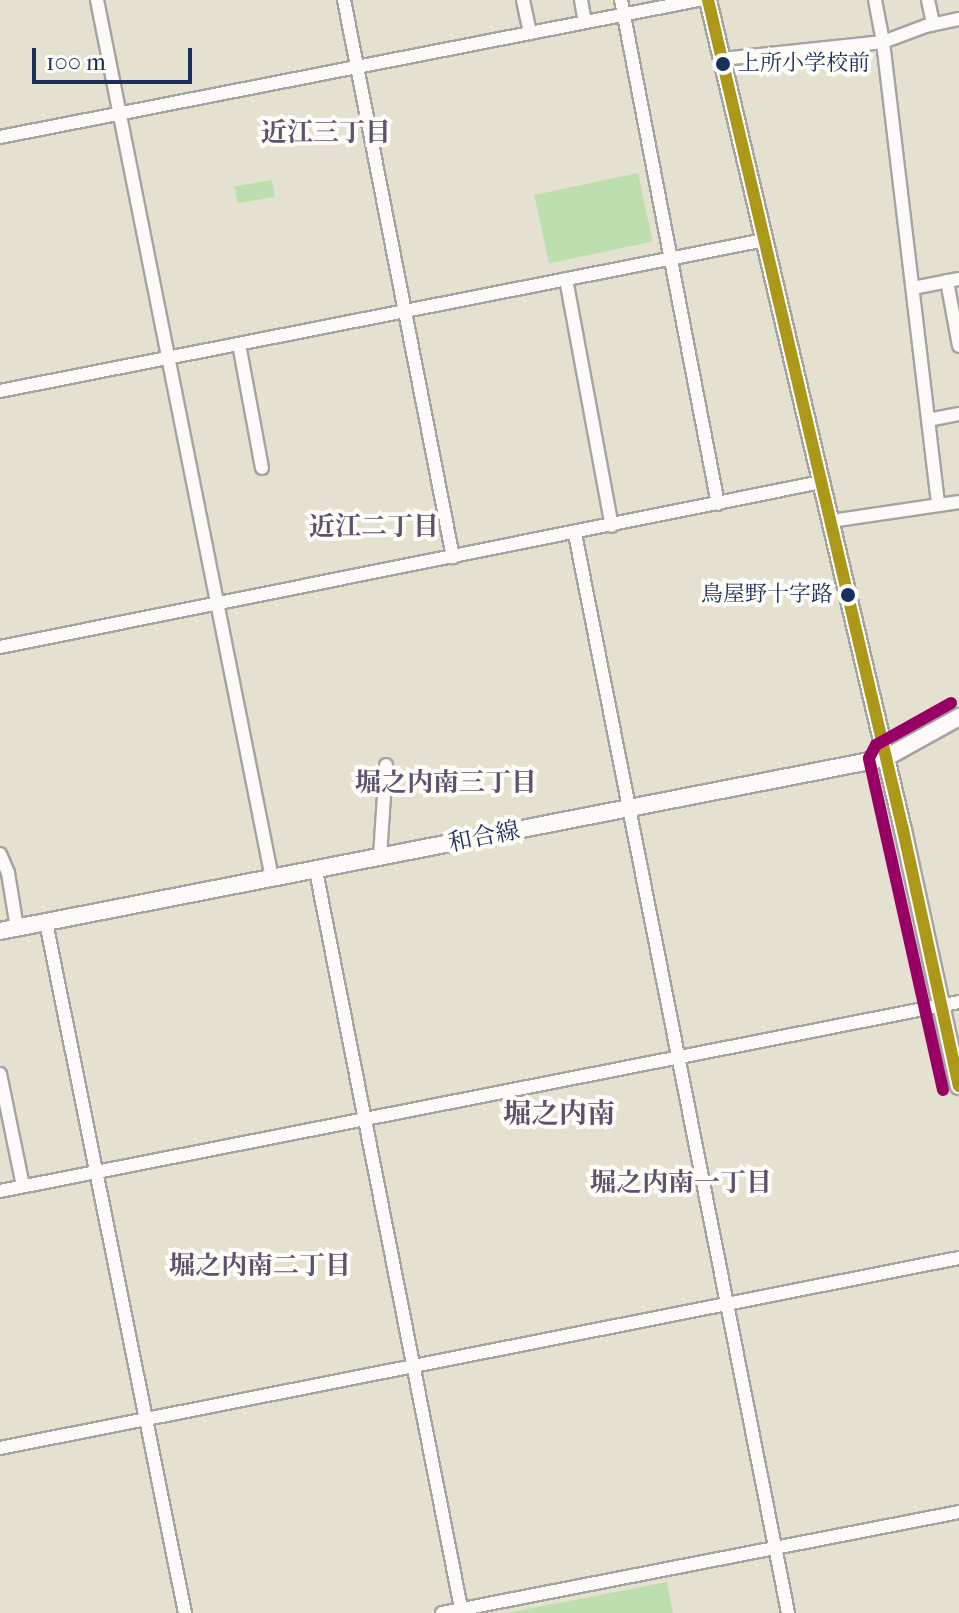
<!DOCTYPE html>
<html>
<head>
<meta charset="utf-8">
<style>
	body { margin:0 }
	#map { position:relative; width:959px; height:1613px; overflow:hidden; background:#e5e1d1; font-family:"IM FELL French Canon","Noto Serif JP",serif }
	div>[style] { position:absolute }
	.green>* { inset:0; background:#bddead; transform-origin:0 0 }
	.roads { filter:drop-shadow(2px 0 #a4a4a1) drop-shadow(-2px 0 #a4a4a1) drop-shadow(0 2px #a4a4a1) drop-shadow(0 -2px #a4a4a1) }
	.minor>* { height:12px; margin:-6px; padding:0 6px; transform-origin:6px; border-radius:6px; background:#fbfaf8 }
	.major>* { height:16px; margin:-8px; padding:0 8px; transform-origin:8px; border-radius:8px; background:#fbfaf8 }
	.bus-1>* { height:12px; margin:-6px; padding:0 6px; transform-origin:6px; border-radius:6px; background:#ac9818 }
	.bus-2>* { height:12px; margin:-6px; padding:0 6px; transform-origin:6px; border-radius:6px; background:#906 }
	.dots>* { width:22px; height:22px; translate:-50% -50%; box-sizing:border-box; border:4px solid #fdfcf7; border-radius:50% }
	span { translate:-50% -50%; white-space:nowrap; text-align:center; line-height:1.15; -webkit-text-stroke:8px #fdfcf7; paint-order:stroke }
	.bus-label { font-size:22px; color:#1b2f5e }
	.left { translate:0 -50%; text-align:left }
	.right { translate:-100% -50%; text-align:right }
	.street-label { font-size:24px; color:#1b2f5e }
	.neighbourhood-label { font-size:26px; color:#5c526e; font-weight:700 }
	.quarter-label { font-size:28px; color:#5c526e; font-weight:700 }
	.scale { position:absolute; left:32px; top:48px; width:160px; height:36px; box-sizing:border-box; border:4px solid #1b2f5e; border-top:0; padding-left:10px; font-size:24px; line-height:28px; white-space:nowrap; color:#1b2f5e; -webkit-text-stroke:6px #fdfcf7; paint-order:stroke }
</style>
</head>
<body>
<div id="map">
	<div class="green">
		<div style="left:638px;top:173px;width:70px;height:106px;rotate:78deg"></div>
		<div style="left:272px;top:180px;width:17px;height:38px;rotate:80deg"></div>
		<div style="clip-path:polygon(667px 1582px,673px 1613px,507px 1613px)"></div>
	</div>
	<div class="roads">
		<div class="minor">
			<div style="left:97px;top:0;width:895px;rotate:78.73deg"></div>
			<div style="left:344px;top:0;width:568px;rotate:78.93deg"></div>
			<div style="left:523px;top:0;width:34px;rotate:78deg"></div>
			<div style="left:581px;top:0;width:22px;rotate:80deg"></div>
			<div style="left:621px;top:0;width:513px;rotate:79.11deg"></div>
			<div style="left:875px;top:0;width:43px;rotate:79.2deg"></div>
			<div style="left:883px;top:42px;width:466px;rotate:83.2deg"></div>
			<div style="left:928px;top:0;width:25px;rotate:78deg"></div>
			<div style="left:722px;top:59px;width:162px;rotate:-6deg"></div>
			<div style="left:883px;top:42px;width:46px;rotate:-20.4deg"></div>
			<div style="left:926px;top:26px;width:34px;rotate:-12deg"></div>
			<div style="left:0;top:137px;width:711px;rotate:-11.1deg"></div>
			<div style="left:566px;top:279px;width:251px;rotate:79.5deg"></div>
			<div style="left:947px;top:281px;width:66px;rotate:79.5deg"></div>
			<div style="left:913px;top:288px;width:47px;rotate:-11.1deg"></div>
			<div style="left:239px;top:344px;width:126px;rotate:79.5deg"></div>
			<div style="left:0;top:391px;width:780px;rotate:-11.17deg"></div>
			<div style="left:928px;top:420px;width:32px;rotate:-11deg"></div>
			<div style="left:831px;top:521px;width:129px;rotate:-8.4deg"></div>
			<div style="left:575px;top:534px;width:1100px;rotate:78.83deg"></div>
			<div style="left:0;top:647px;width:837px;rotate:-11.36deg"></div>
			<div style="left:0;top:854px;width:21px;rotate:67deg"></div>
			<div style="left:8px;top:873px;width:56px;rotate:80.7deg"></div>
			<div style="left:380px;top:856px;width:91px;rotate:-86.2deg"></div>
			<div style="left:316px;top:871px;width:756px;rotate:78.87deg"></div>
			<div style="left:46px;top:922px;width:705px;rotate:78.63deg"></div>
			<div style="left:0;top:1074px;width:114px;rotate:78.4deg"></div>
			<div style="left:0;top:1191px;width:977px;rotate:-11.15deg"></div>
			<div style="left:0;top:1448px;width:978px;rotate:-11.21deg"></div>
			<div style="left:442px;top:1613px;width:527px;rotate:-11.05deg"></div>
		</div>
		<div class="major">
			<div style="left:708px;top:0;width:853px;rotate:76.78deg"></div>
			<div style="left:903px;top:830px;width:262px;rotate:77.7deg"></div>
			<div style="left:0;top:931px;width:902px;rotate:-11.06deg"></div>
			<div style="left:885px;top:758px;width:85px;rotate:-29deg"></div>
		</div>
	</div>
	<div class="bus-1">
		<div style="left:708px;top:0;width:853px;rotate:76.78deg"></div>
		<div style="left:903px;top:830px;width:262px;rotate:77.7deg"></div>
	</div>
	<div class="bus-2">
		<div style="left:943px;top:1090px;width:340px;rotate:-102.6deg"></div>
		<div style="left:869px;top:758px;width:15px;rotate:-62deg"></div>
		<div style="left:876px;top:745px;width:86px;rotate:-29.2deg"></div>
	</div>
	<div class="dots">
		<div style="left:723px;top:64px;background:#1b2f5e"></div>
		<div style="left:848px;top:595px;background:#1b2f5e"></div>
	</div>
	<div class="bus-label">
		<span class="left" style="left:738px;top:64px">上所小学校前</span>
		<span class="right" style="left:833px;top:595px">鳥屋野十字路</span>
	</div>
	<div class="street-label">
		<span style="left:484px;top:837px;rotate:-11deg">和合線</span>
	</div>
	<div class="neighbourhood-label">
		<span style="left:326px;top:133px">近江三丁目</span>
		<span style="left:374px;top:527px">近江二丁目</span>
		<span style="left:446px;top:783px">堀之内南三丁目</span>
		<span style="left:681px;top:1183px">堀之内南一丁目</span>
		<span style="left:260px;top:1266px">堀之内南二丁目</span>
	</div>
	<div class="quarter-label">
		<span style="left:559px;top:1114px">堀之内南</span>
	</div>
	<div class="scale">100 m</div>
</div>
</body>
</html>
